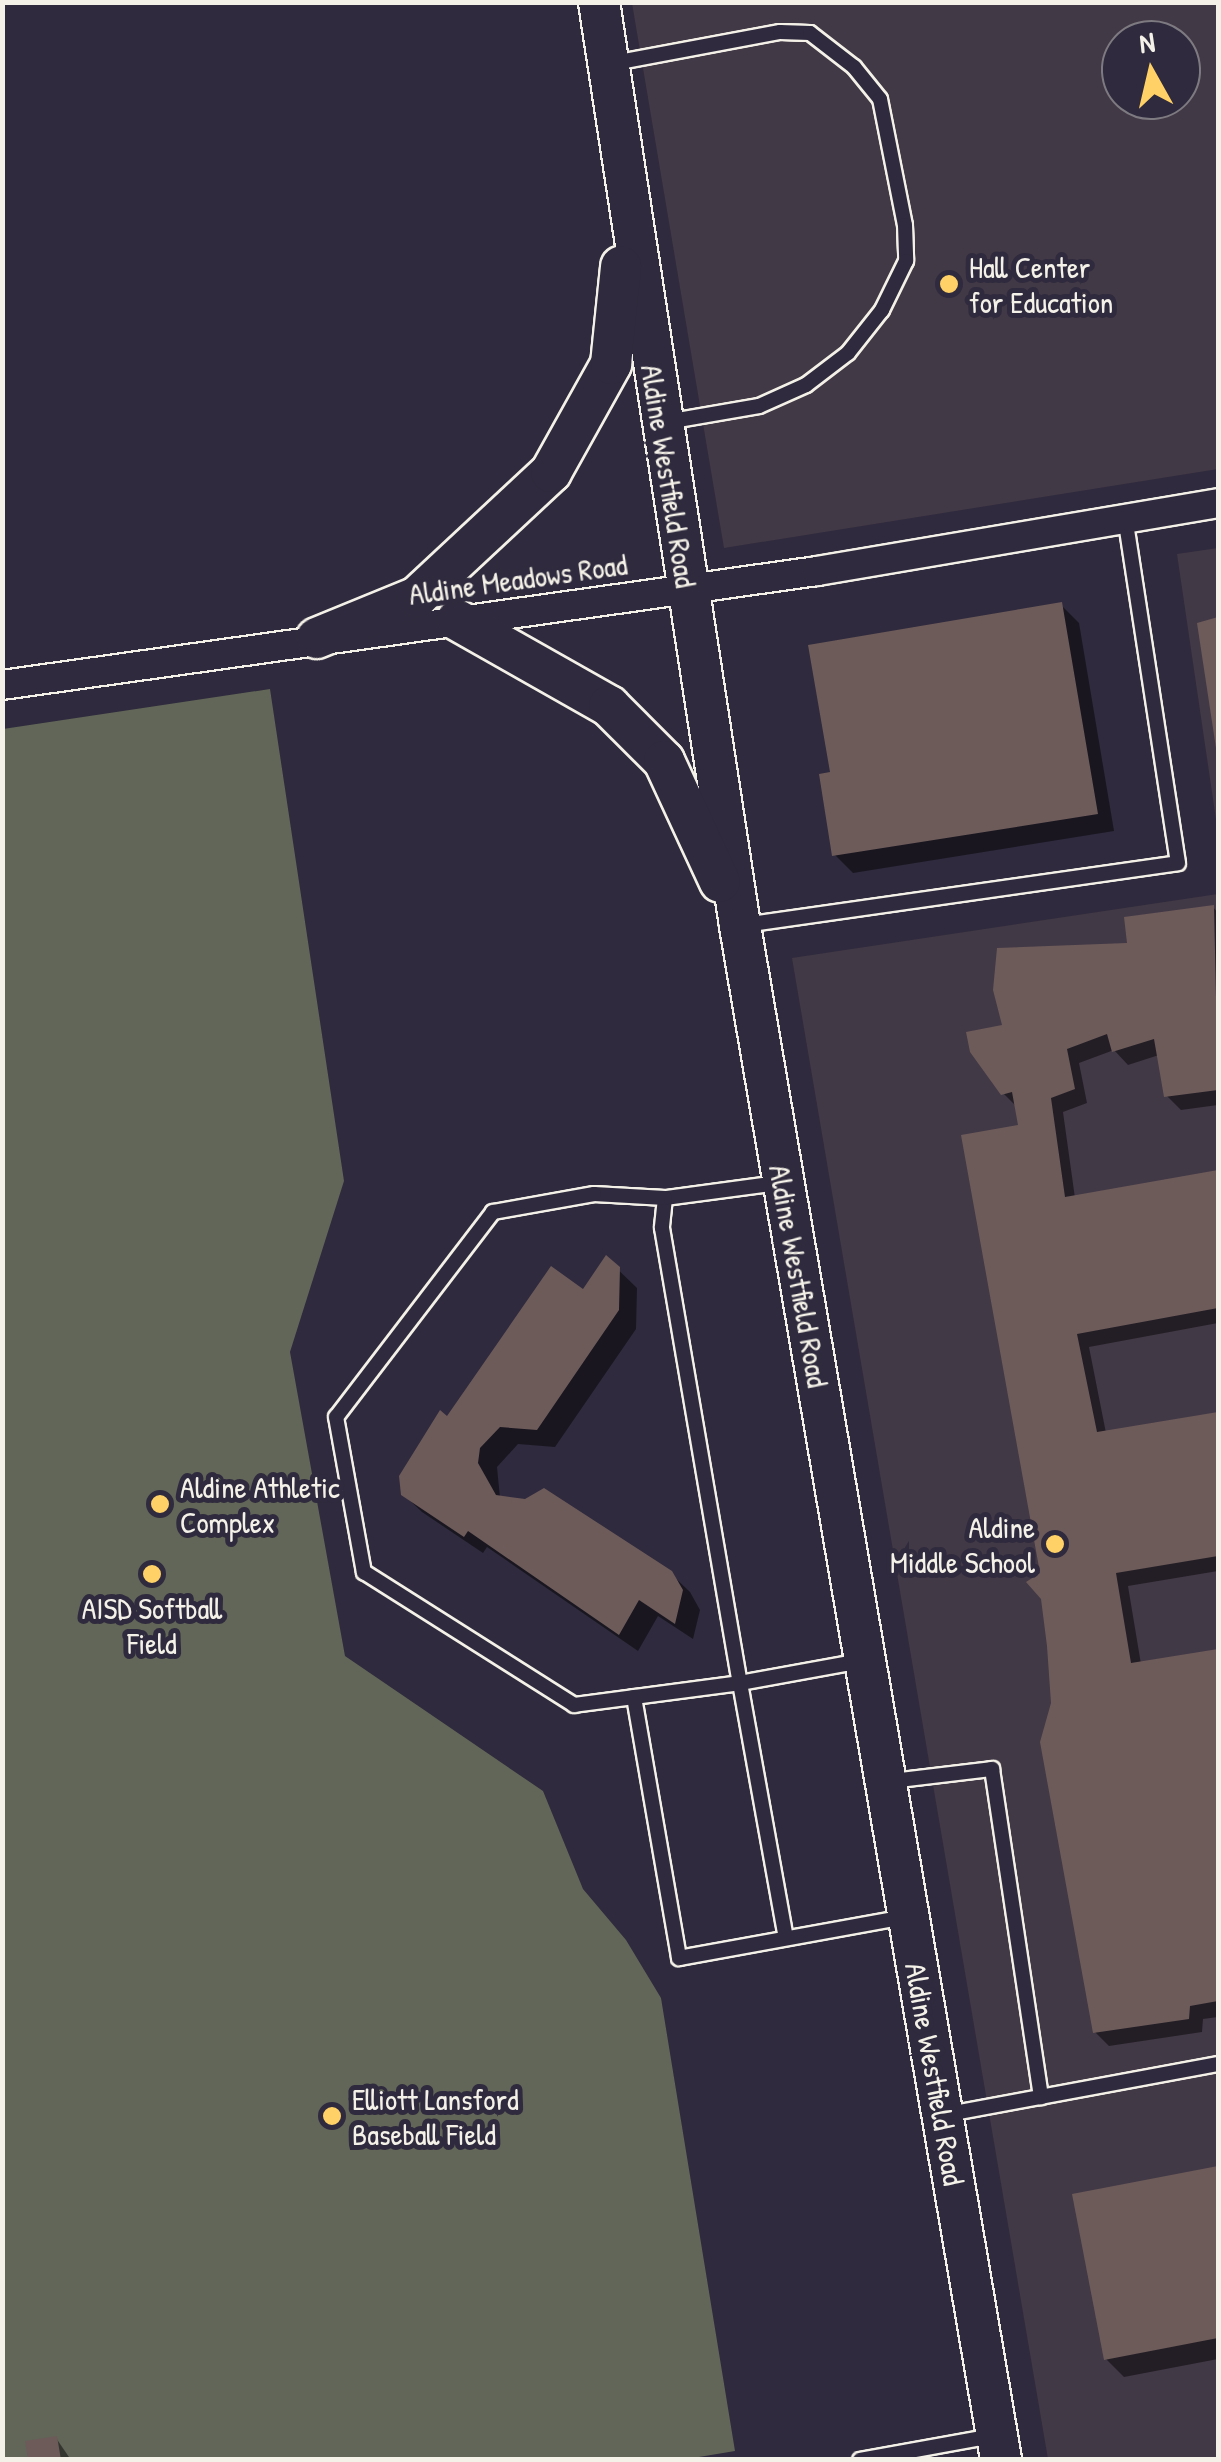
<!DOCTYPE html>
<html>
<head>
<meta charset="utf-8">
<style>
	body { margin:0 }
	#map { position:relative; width:1221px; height:2462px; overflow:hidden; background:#2f2a3d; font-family:"Patrick Hand",sans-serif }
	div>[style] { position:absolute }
	.built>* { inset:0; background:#423946 }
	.green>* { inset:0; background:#616658 }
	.shadow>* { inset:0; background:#0007 }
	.building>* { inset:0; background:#6d5b5a }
	.roads { filter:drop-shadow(2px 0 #f4f1e8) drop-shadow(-2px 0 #f4f1e8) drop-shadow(0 2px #f4f1e8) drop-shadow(0 -2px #f4f1e8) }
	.lane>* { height:14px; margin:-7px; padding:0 7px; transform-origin:7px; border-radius:7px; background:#2f2a3d }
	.street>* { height:28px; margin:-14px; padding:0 14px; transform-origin:14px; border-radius:14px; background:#2f2a3d }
	.secondary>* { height:40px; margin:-20px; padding:0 20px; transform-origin:20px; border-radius:20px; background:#2f2a3d }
	.dots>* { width:28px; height:28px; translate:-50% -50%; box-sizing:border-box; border:5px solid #2f2a3d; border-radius:50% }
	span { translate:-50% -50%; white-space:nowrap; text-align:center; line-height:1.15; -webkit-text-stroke:10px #2f2a3d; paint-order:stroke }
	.poi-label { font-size:30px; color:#f4f1e8 }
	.left { translate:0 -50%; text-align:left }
	.right { translate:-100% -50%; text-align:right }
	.street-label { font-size:30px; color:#f4f1e8 }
	.frame { position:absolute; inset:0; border:5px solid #f4f1e8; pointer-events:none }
	.north { position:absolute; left:1101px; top:20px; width:100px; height:100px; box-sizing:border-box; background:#2f2a3d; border:2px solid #7e7a81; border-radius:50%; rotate:352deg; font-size:28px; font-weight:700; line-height:40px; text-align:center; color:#f4f1e8 }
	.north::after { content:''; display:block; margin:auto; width:35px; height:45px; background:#ffd166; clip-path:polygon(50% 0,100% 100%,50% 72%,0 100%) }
</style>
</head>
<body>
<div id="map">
	<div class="built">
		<div style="clip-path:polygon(evenodd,632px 3px,1218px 3px,1218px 469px,724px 548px,632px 3px,1121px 40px,1181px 40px,1181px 100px,1121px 100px,1121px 40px)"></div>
		<div style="clip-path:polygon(1218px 548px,1218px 833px,1177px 554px)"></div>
		<div style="clip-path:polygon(1218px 894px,1218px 2459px,1048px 2459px,792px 958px)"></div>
	</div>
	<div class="green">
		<div style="clip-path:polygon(270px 689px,344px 1181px,290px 1352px,345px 1656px,543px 1791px,583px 1889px,626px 1940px,661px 1998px,735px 2451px,681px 2460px,3px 2459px,3px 729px)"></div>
	</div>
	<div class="shadow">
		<div style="clip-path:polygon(1061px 605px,1079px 623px,1114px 831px,853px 873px,835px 855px,833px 774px)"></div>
		<div style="clip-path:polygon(1218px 620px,1218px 746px,1199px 624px)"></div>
		<div style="clip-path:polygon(1213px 907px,1218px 913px,1218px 1105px,1181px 1110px,1167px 1096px,1159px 1055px,1128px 1065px,1114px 1050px,1079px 1063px,1087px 1103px,1063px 1112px,1075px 1198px,1218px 1173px,1218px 1323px,1089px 1347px,1106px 1433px,1218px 1414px,1218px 1571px,1128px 1586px,1141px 1664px,1218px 1651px,1218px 2017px,1203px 2019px,1202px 2032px,1109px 2046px,1095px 2032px,1053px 1703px,1021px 1127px,1017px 1107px,1003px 1093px,1005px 1027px)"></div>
		<div style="clip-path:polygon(607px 1259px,637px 1288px,636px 1329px,555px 1447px,518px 1444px,497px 1467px,500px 1498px,670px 1573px,690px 1592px,700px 1610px,693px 1639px,658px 1616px,638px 1651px,487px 1547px,483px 1553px,422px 1512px,403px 1494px,448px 1420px,583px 1292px)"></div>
		<div style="clip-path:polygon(1218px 2169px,1218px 2359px,1124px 2377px,1106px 2359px,1075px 2196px)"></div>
		<div style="clip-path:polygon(56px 2438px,71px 2460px,31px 2460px)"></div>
	</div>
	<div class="building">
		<div style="clip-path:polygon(1062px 602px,1098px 814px,832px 856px,819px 774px,830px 772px,808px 645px)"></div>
		<div style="clip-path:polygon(1218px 617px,1218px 748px,1216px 748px,1197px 623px)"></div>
		<div style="clip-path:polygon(1214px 905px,1218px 1090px,1164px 1097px,1154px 1039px,1112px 1052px,1107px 1034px,1067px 1049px,1075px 1089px,1051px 1098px,1065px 1197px,1218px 1170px,1218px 1308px,1077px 1334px,1097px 1432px,1218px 1412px,1218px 1556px,1116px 1573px,1131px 1663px,1218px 1649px,1218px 2001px,1190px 2006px,1189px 2019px,1093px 2033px,1040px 1742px,1051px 1703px,1047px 1646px,1041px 1599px,1026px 1582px,1040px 1573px,961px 1135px,1018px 1125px,1012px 1092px,1001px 1095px,970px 1052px,966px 1032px,1002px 1025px,993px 990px,997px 948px,1127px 943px,1124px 917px)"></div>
		<div style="clip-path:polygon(606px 1255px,620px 1267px,619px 1310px,537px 1430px,500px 1427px,480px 1448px,478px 1463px,496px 1495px,525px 1499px,544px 1488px,672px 1571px,683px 1590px,675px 1624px,639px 1600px,619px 1635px,468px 1531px,464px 1537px,401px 1495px,399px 1476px,440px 1410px,447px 1416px,551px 1266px,583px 1289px)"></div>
		<div style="clip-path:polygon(1218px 2166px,1218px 2338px,1104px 2360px,1072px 2194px)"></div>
		<div style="clip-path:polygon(57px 2436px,61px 2460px,28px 2460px,25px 2441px)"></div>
	</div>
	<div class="roads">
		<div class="lane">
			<div style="left:614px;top:63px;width:169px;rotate:-10.6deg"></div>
			<div style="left:780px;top:32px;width:30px;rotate:2deg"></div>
			<div style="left:810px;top:33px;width:56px;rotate:37.7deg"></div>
			<div style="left:854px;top:67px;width:41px;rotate:50.9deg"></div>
			<div style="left:880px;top:99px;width:128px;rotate:78.8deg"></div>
			<div style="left:905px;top:225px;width:36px;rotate:88deg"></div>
			<div style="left:906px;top:261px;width:55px;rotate:116.1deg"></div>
			<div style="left:882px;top:310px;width:55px;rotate:128.3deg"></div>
			<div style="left:848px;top:353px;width:53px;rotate:142.7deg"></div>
			<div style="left:806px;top:385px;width:51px;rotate:155.9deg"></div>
			<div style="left:759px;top:406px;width:94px;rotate:170.2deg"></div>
			<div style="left:744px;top:925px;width:438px;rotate:-8.1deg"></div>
			<div style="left:1178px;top:863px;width:350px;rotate:-98.7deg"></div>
			<div style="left:778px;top:1183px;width:114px;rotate:172.4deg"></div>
			<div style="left:665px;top:1198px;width:30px;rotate:96deg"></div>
			<div style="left:662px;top:1228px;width:462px;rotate:80.3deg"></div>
			<div style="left:740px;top:1683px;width:123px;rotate:-10.3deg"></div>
			<div style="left:665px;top:1198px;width:71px;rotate:-176.8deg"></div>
			<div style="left:594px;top:1194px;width:103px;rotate:169.9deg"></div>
			<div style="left:493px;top:1212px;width:258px;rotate:127.4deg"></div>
			<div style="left:336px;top:1417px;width:158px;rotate:79.8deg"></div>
			<div style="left:364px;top:1572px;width:249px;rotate:32.3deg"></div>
			<div style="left:574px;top:1705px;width:167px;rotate:-7.5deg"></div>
			<div style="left:740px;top:1683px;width:259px;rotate:79.8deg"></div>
			<div style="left:634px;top:1697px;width:265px;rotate:80.2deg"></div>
			<div style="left:679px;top:1958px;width:229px;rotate:-10.3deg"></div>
			<div style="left:891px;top:1781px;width:102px;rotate:-6.8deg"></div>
			<div style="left:992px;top:1769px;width:332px;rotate:81.5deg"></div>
			<div style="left:948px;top:2114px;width:275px;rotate:-10.5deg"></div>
			<div style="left:860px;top:2460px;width:134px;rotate:-10.3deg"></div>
		</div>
		<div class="street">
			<div style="left:2px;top:685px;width:823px;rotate:-7.96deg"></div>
			<div style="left:817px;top:571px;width:407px;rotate:-9.6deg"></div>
		</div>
		<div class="secondary">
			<div style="left:599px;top:2px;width:935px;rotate:81.32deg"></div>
			<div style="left:740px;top:926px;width:1556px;rotate:80.34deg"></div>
			<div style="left:457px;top:620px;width:175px;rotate:29.5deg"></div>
			<div style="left:609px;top:706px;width:78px;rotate:45deg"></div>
			<div style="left:664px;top:761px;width:133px;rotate:65.2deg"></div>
			<div style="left:317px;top:638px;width:108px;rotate:-22.3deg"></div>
			<div style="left:417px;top:597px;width:183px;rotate:-43deg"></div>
			<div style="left:551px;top:472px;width:124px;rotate:-60.9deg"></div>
			<div style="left:611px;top:364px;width:98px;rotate:-84.1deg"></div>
		</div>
	</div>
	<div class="dots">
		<div style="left:949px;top:284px;background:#ffd166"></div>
		<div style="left:160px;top:1504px;background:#ffd166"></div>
		<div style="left:1055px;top:1544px;background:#ffd166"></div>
		<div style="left:152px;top:1574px;background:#ffd166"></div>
		<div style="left:332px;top:2116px;background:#ffd166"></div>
	</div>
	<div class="poi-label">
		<span class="left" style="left:969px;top:284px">Hall Center<br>for Education</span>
		<span class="left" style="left:180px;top:1504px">Aldine Athletic<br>Complex</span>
		<span class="right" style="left:1035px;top:1544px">Aldine<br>Middle School</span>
		<span style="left:152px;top:1625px">AISD Softball<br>Field</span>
		<span class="left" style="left:352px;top:2116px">Elliott Lansford<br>Baseball Field</span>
	</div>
	<div class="street-label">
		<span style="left:669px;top:476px;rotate:81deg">Aldine Westfield Road</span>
		<span style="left:518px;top:579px;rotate:-8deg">Aldine Meadows Road</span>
		<span style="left:799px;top:1276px;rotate:80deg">Aldine Westfield Road</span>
		<span style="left:935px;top:2074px;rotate:80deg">Aldine Westfield Road</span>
	</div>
	<div class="frame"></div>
	<div class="north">N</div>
</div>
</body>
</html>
